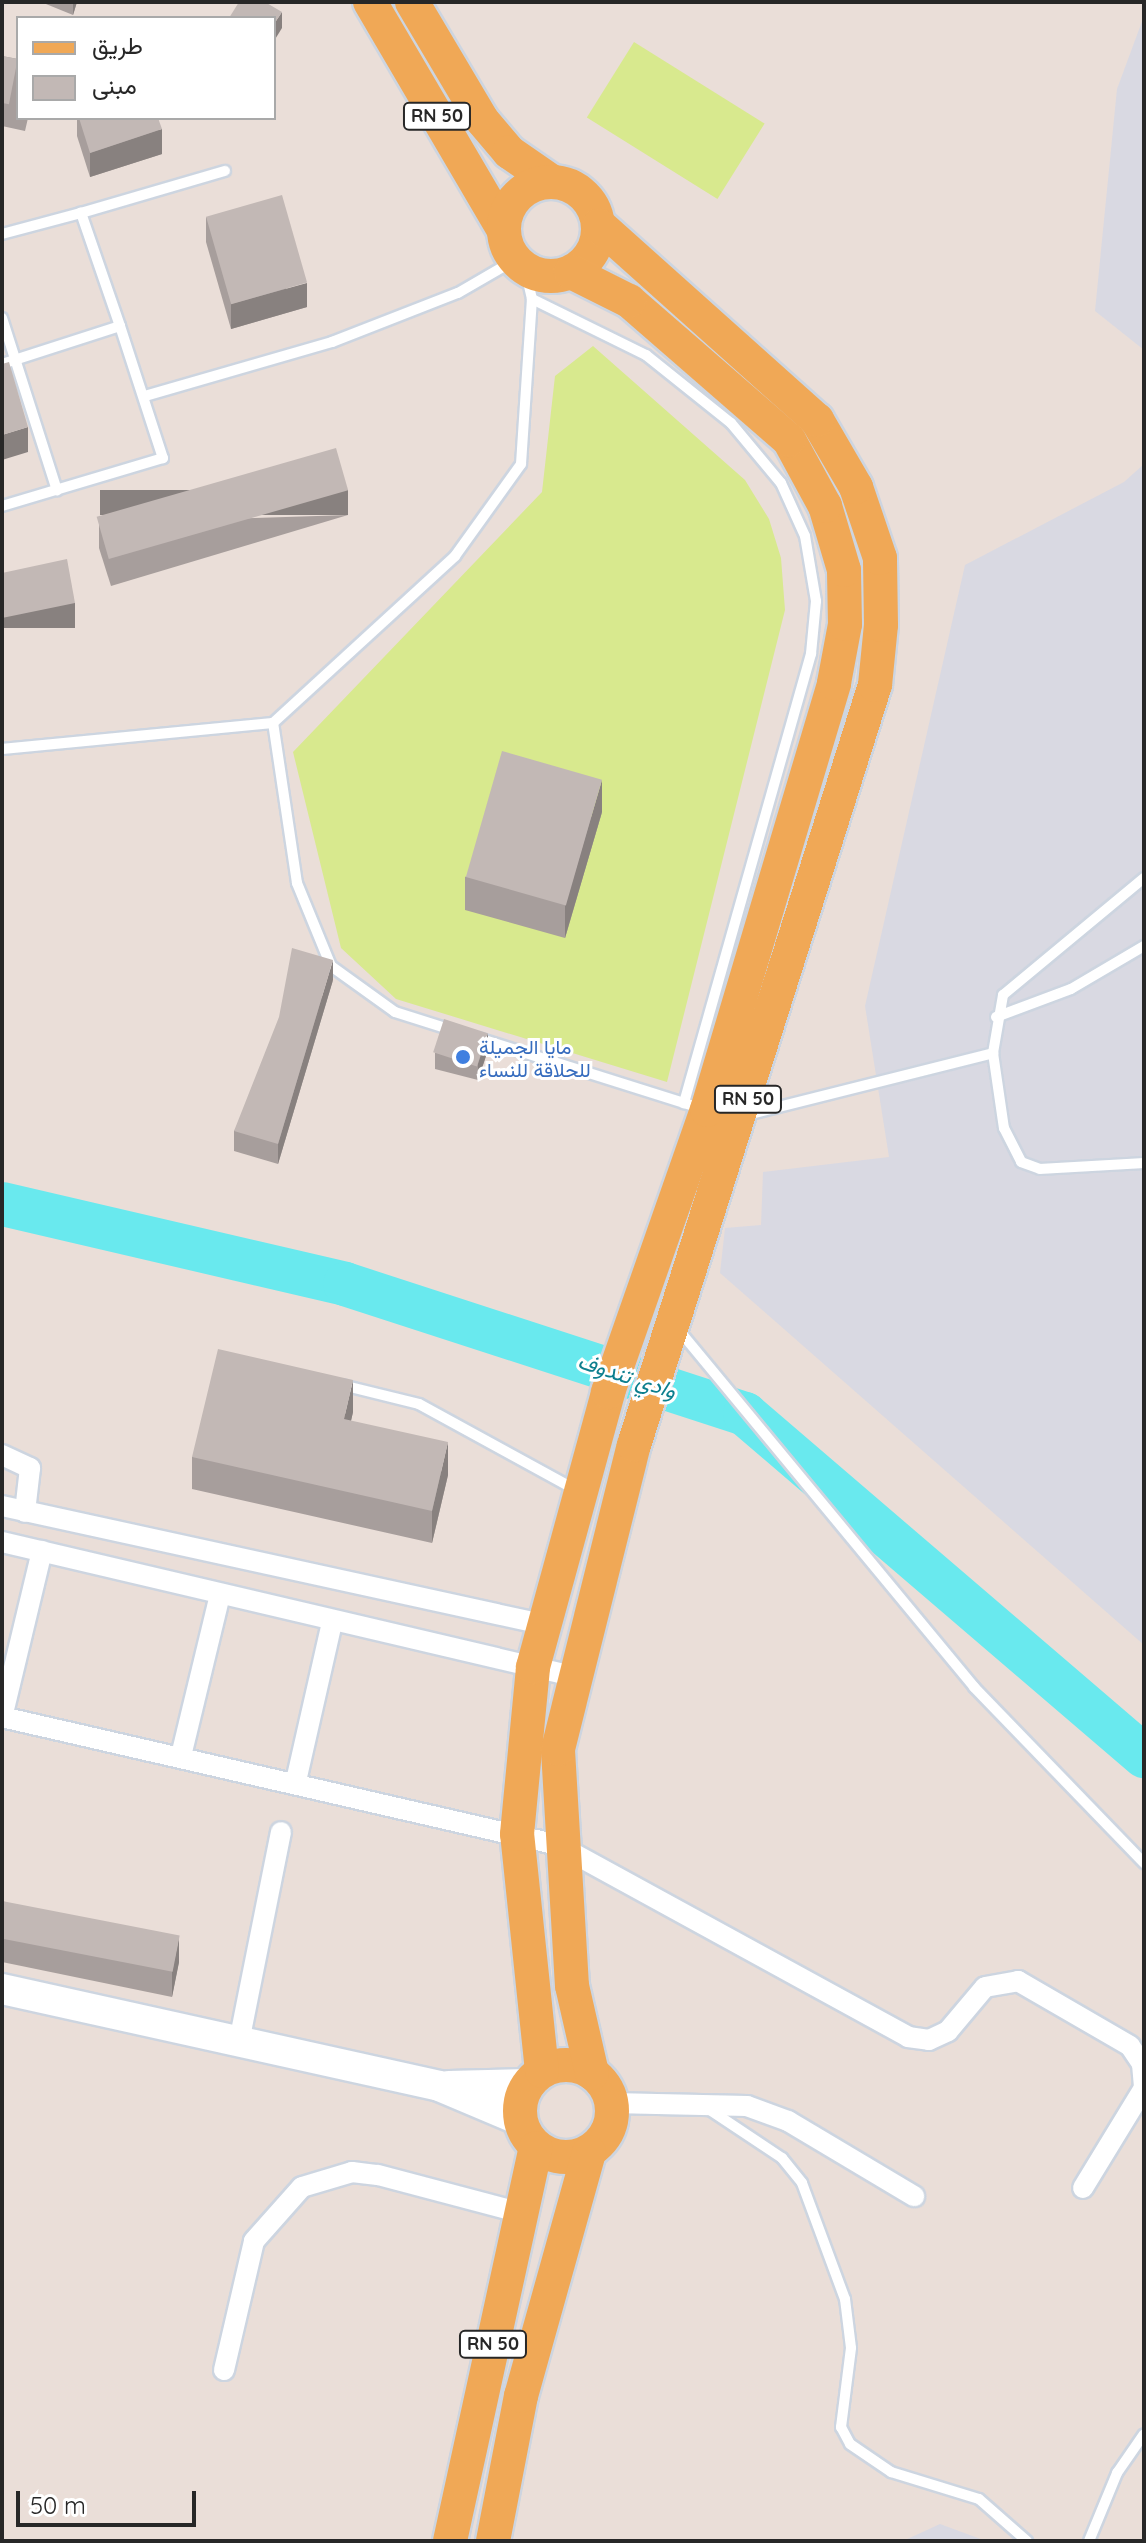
<!DOCTYPE html>
<html>
<head>
<meta charset="utf-8">
<style>
	body { margin:0 }
	#map { position:relative; width:1146px; height:2543px; overflow:hidden; background:#eaded8; font-family:Quicksand,Vazirmatn,sans-serif }
	div>[style] { position:absolute }
	.industrial>* { inset:0; background:#d9d9e2 }
	.pitch>* { inset:0; background:#d8e98e; transform-origin:0 0 }
	.river>* { height:44px; margin:-22px; padding:0 22px; transform-origin:22px; border-radius:22px; background:#69e9ee }
	.roads { filter:drop-shadow(2px 0 #cdd5e0) drop-shadow(-2px 0 #cdd5e0) drop-shadow(0 2px #cdd5e0) drop-shadow(0 -2px #cdd5e0) }
	.lane>* { height:10px; margin:-5px; padding:0 5px; transform-origin:5px; border-radius:5px; background:#fff }
	.street>* { height:20px; margin:-10px; padding:0 10px; transform-origin:10px; border-radius:10px; background:#fff }
	.secondary>* { height:30px; margin:-15px; padding:0 15px; transform-origin:15px; border-radius:15px; background:#fff }
	.primary>* { height:34px; margin:-17px; padding:0 17px; transform-origin:17px; border-radius:17px; background:#f0a856 }
	.primary>.ring { margin:-17px; padding:0; box-sizing:content-box; background:none; border:34px solid #f0a856; border-radius:50% }
	.wall>* { inset:0; background:#a79e9c }
	.shaded-wall>* { inset:0; background:#88817f; transform-origin:0 0 }
	.building>* { inset:0; background:#c2b8b5; transform-origin:0 0 }
	.dots>* { width:22px; height:22px; translate:-50% -50%; box-sizing:border-box; border:4px solid #fff; border-radius:50% }
	span { translate:-50% -50%; white-space:nowrap; text-align:center; line-height:1.15; -webkit-text-stroke:6px #fff; paint-order:stroke }
	.shield-label span { padding:2px 6px; background:#fff; border:2px solid; border-radius:6px; -webkit-text-stroke-width:0 }
	.shield-label { font-size:18px; color:#272727; font-weight:700 }
	.shop-label { font-size:20px; color:#366cbe }
	.left { translate:0 -50%; text-align:left }
	.water-label { font-size:22px; color:#0d7f8e; font-style:italic }
	.frame { position:absolute; inset:0; border:4px solid #272727; pointer-events:none }
	.legend { position:absolute; left:16px; top:16px; width:260px; height:104px; box-sizing:border-box; background:#fff; border:2px solid #a9a9a9; margin:0; padding:10px 14px; list-style:none; font-size:24px; color:#272727 }
	.legend li { display:flex; align-items:center; gap:16px; height:40px }
	.legend b { width:40px; border:2px solid #a9a9a9 }
	.scale { position:absolute; left:16px; top:2491px; width:180px; height:36px; box-sizing:border-box; border:4px solid #272727; border-top:0; padding-left:10px; font-size:24px; line-height:28px; white-space:nowrap; color:#272727; -webkit-text-stroke:6px #fff; paint-order:stroke }
</style>
</head>
<body>
<div id="map">
	<div class="industrial">
		<div style="clip-path:polygon(1144px 16px,1144px 350px,1095px 311px,1117px 89px)"></div>
		<div style="clip-path:polygon(1144px 464px,1144px 1645px,720px 1273px,725px 1228px,761px 1225px,763px 1172px,889px 1157px,865px 1006px,965px 565px,1124px 482px)"></div>
		<div style="clip-path:polygon(940px 2524px,986px 2541px,903px 2541px)"></div>
	</div>
	<div class="pitch">
		<div style="left:634px;top:42px;width:154px;height:89px;rotate:32deg"></div>
		<div style="clip-path:polygon(593px 346px,745px 480px,769px 519px,781px 558px,785px 610px,667px 1082px,396px 999px,341px 948px,293px 752px,542px 492px,555px 376px)"></div>
	</div>
	<div class="river">
		<div style="left:2px;top:1204px;width:352px;rotate:13.1deg"></div>
		<div style="left:345px;top:1284px;width:421px;rotate:18deg"></div>
		<div style="left:745px;top:1414px;width:526px;rotate:40.6deg"></div>
	</div>
	<div class="roads">
		<div class="lane">
			<div style="left:2px;top:234px;width:82px;rotate:-14.9deg"></div>
			<div style="left:532px;top:299px;width:127px;rotate:26.2deg"></div>
			<div style="left:646px;top:355px;width:109px;rotate:38.7deg"></div>
			<div style="left:731px;top:423px;width:78px;rotate:50.2deg"></div>
			<div style="left:781px;top:483px;width:58px;rotate:65.6deg"></div>
			<div style="left:805px;top:536px;width:66px;rotate:80.4deg"></div>
			<div style="left:816px;top:601px;width:53px;rotate:95.4deg"></div>
			<div style="left:811px;top:654px;width:467px;rotate:105.8deg"></div>
			<div style="left:2px;top:318px;width:181px;rotate:72.3deg"></div>
			<div style="left:120px;top:326px;width:120px;rotate:-109deg"></div>
			<div style="left:81px;top:213px;width:150px;rotate:-16.3deg"></div>
			<div style="left:2px;top:364px;width:124px;rotate:-17.9deg"></div>
			<div style="left:120px;top:326px;width:139px;rotate:72deg"></div>
			<div style="left:163px;top:458px;width:168px;rotate:163.4deg"></div>
			<div style="left:145px;top:396px;width:195px;rotate:-16.1deg"></div>
			<div style="left:332px;top:342px;width:135px;rotate:-21.3deg"></div>
			<div style="left:458px;top:293px;width:66px;rotate:-30.1deg"></div>
			<div style="left:2px;top:749px;width:272px;rotate:-5.5deg"></div>
			<div style="left:996px;top:1017px;width:80px;rotate:-20.5deg"></div>
			<div style="left:1071px;top:989px;width:85px;rotate:-30.5deg"></div>
			<div style="left:455px;top:1031px;width:63px;rotate:-162.4deg"></div>
			<div style="left:395px;top:1012px;width:79px;rotate:-144.3deg"></div>
			<div style="left:331px;top:966px;width:90px;rotate:-112.3deg"></div>
			<div style="left:297px;top:883px;width:162px;rotate:-98.5deg"></div>
			<div style="left:273px;top:723px;width:247px;rotate:-42.5deg"></div>
			<div style="left:455px;top:556px;width:113px;rotate:-54.3deg"></div>
			<div style="left:521px;top:464px;width:165px;rotate:-86.2deg"></div>
			<div style="left:532px;top:299px;width:31px;rotate:-103deg"></div>
			<div style="left:478px;top:1038px;width:236px;rotate:17.5deg"></div>
			<div style="left:993px;top:1053px;width:76px;rotate:81.7deg"></div>
			<div style="left:1004px;top:1128px;width:38px;rotate:63deg"></div>
			<div style="left:1021px;top:1162px;width:20px;rotate:20deg"></div>
			<div style="left:1040px;top:1169px;width:104px;rotate:-3.3deg"></div>
			<div style="left:747px;top:1115px;width:254px;rotate:-14.1deg"></div>
			<div style="left:993px;top:1053px;width:59px;rotate:-80.2deg"></div>
			<div style="left:1003px;top:995px;width:183px;rotate:-39.7deg"></div>
			<div style="left:678px;top:1329px;width:465px;rotate:50.4deg"></div>
			<div style="left:974px;top:1687px;width:245px;rotate:46deg"></div>
			<div style="left:342px;top:1385px;width:79px;rotate:13.9deg"></div>
			<div style="left:419px;top:1404px;width:177px;rotate:28.7deg"></div>
			<div style="left:704px;top:2106px;width:94px;rotate:33.7deg"></div>
			<div style="left:782px;top:2158px;width:32px;rotate:51deg"></div>
			<div style="left:802px;top:2183px;width:124px;rotate:69.7deg"></div>
			<div style="left:845px;top:2299px;width:49px;rotate:83deg"></div>
			<div style="left:851px;top:2348px;width:80px;rotate:97.2deg"></div>
			<div style="left:841px;top:2427px;width:19px;rotate:62deg"></div>
			<div style="left:850px;top:2444px;width:50px;rotate:34.3deg"></div>
			<div style="left:891px;top:2472px;width:92px;rotate:17.1deg"></div>
			<div style="left:979px;top:2499px;width:64px;rotate:41.2deg"></div>
			<div style="left:1089px;top:2541px;width:74px;rotate:-67.6deg"></div>
			<div style="left:1117px;top:2473px;width:47px;rotate:-55.3deg"></div>
		</div>
		<div class="street">
			<div style="left:2px;top:1455px;width:31px;rotate:25deg"></div>
			<div style="left:30px;top:1468px;width:44px;rotate:96.5deg"></div>
			<div style="left:2px;top:1506px;width:553px;rotate:12.33deg"></div>
			<div style="left:2px;top:1542px;width:587px;rotate:13.21deg"></div>
			<div style="left:42px;top:1551px;width:171px;rotate:103.5deg"></div>
			<div style="left:2px;top:1717px;width:571px;rotate:12.96deg"></div>
			<div style="left:558px;top:1845px;width:399px;rotate:28.7deg"></div>
			<div style="left:908px;top:2037px;width:21px;rotate:8deg"></div>
			<div style="left:929px;top:2040px;width:21px;rotate:-25deg"></div>
			<div style="left:948px;top:2031px;width:57px;rotate:-49.9deg"></div>
			<div style="left:985px;top:1987px;width:34px;rotate:-10deg"></div>
			<div style="left:1018px;top:1981px;width:129px;rotate:30.1deg"></div>
			<div style="left:1130px;top:2046px;width:22px;rotate:56deg"></div>
			<div style="left:1142px;top:2064px;width:24px;rotate:85deg"></div>
			<div style="left:1144px;top:2088px;width:117px;rotate:121.4deg"></div>
			<div style="left:181px;top:1756px;width:166px;rotate:-76.4deg"></div>
			<div style="left:296px;top:1781px;width:163px;rotate:-77.2deg"></div>
			<div style="left:239px;top:2042px;width:214px;rotate:-78.7deg"></div>
			<div style="left:612px;top:2103px;width:135px;rotate:1.3deg"></div>
			<div style="left:747px;top:2106px;width:44px;rotate:20.1deg"></div>
			<div style="left:788px;top:2121px;width:147px;rotate:30.8deg"></div>
			<div style="left:224px;top:2370px;width:132px;rotate:-76.9deg"></div>
			<div style="left:254px;top:2241px;width:72px;rotate:-48.4deg"></div>
			<div style="left:302px;top:2187px;width:52px;rotate:-16.7deg"></div>
			<div style="left:352px;top:2172px;width:26px;rotate:7deg"></div>
			<div style="left:378px;top:2175px;width:149px;rotate:14.8deg"></div>
		</div>
		<div class="secondary">
			<div style="left:2px;top:1989px;width:448px;rotate:12.5deg"></div>
			<div style="left:439px;top:2086px;width:88px;rotate:22.8deg"></div>
			<div style="left:449px;top:2086px;width:79px;rotate:-1.5deg"></div>
		</div>
		<div class="primary">
			<div style="left:370px;top:2px;width:263px;rotate:59.6deg"></div>
			<div style="left:412px;top:2px;width:137px;rotate:59.3deg"></div>
			<div style="left:482px;top:120px;width:42px;rotate:49.8deg"></div>
			<div style="left:509px;top:152px;width:51px;rotate:34.6deg"></div>
			<div class="ring" style="left:504px;top:182px;width:60px;height:60px"></div>
			<div class="ring" style="left:520px;top:2065px;width:58px;height:58px"></div>
			<div style="left:542px;top:2071px;width:238px;rotate:-96deg"></div>
			<div style="left:517px;top:1834px;width:168px;rotate:-84.5deg"></div>
			<div style="left:533px;top:1667px;width:285px;rotate:-74.7deg"></div>
			<div style="left:608px;top:1392px;width:299px;rotate:-70.7deg"></div>
			<div style="left:707px;top:1110px;width:445px;rotate:-73.4deg"></div>
			<div style="left:834px;top:683px;width:60px;rotate:-79.4deg"></div>
			<div style="left:845px;top:624px;width:54px;rotate:-91.1deg"></div>
			<div style="left:844px;top:570px;width:67px;rotate:-106.5deg"></div>
			<div style="left:825px;top:506px;width:75px;rotate:-118.6deg"></div>
			<div style="left:789px;top:440px;width:212px;rotate:-139deg"></div>
			<div style="left:629px;top:301px;width:65px;rotate:-153.4deg"></div>
			<div style="left:592px;top:2073px;width:89px;rotate:-102.9deg"></div>
			<div style="left:572px;top:1986px;width:237px;rotate:-93.4deg"></div>
			<div style="left:558px;top:1749px;width:313px;rotate:-76deg"></div>
			<div style="left:634px;top:1445px;width:797px;rotate:-72.41deg"></div>
			<div style="left:875px;top:685px;width:60px;rotate:-84.3deg"></div>
			<div style="left:881px;top:625px;width:67px;rotate:-90.9deg"></div>
			<div style="left:880px;top:558px;width:75px;rotate:-108.7deg"></div>
			<div style="left:856px;top:487px;width:78px;rotate:-120.2deg"></div>
			<div style="left:817px;top:420px;width:292px;rotate:-138.2deg"></div>
			<div style="left:450px;top:2541px;width:402px;rotate:-77.7deg"></div>
			<div style="left:493px;top:2541px;width:148px;rotate:-79.1deg"></div>
			<div style="left:521px;top:2396px;width:253px;rotate:-74.4deg"></div>
		</div>
	</div>
	<div class="wall">
		<div style="clip-path:polygon(41px 2px,77px 2px,73px 15px)"></div>
		<div style="clip-path:polygon(2px 56px,18px 59px,18px 118px,28px 118px,25px 131px,2px 126px)"></div>
		<div style="clip-path:polygon(77px 118px,158px 118px,162px 154px,90px 177px,77px 136px)"></div>
		<div style="clip-path:polygon(206px 217px,307px 307px,231px 329px,206px 242px)"></div>
		<div style="clip-path:polygon(348px 515px,111px 586px,99px 548px,99px 523px)"></div>
		<div style="clip-path:polygon(602px 812px,565px 938px,465px 910px,465px 877px)"></div>
		<div style="clip-path:polygon(333px 980px,278px 1164px,234px 1151px,234px 1131px)"></div>
		<div style="clip-path:polygon(488px 1050px,478px 1080px,435px 1069px,435px 1053px)"></div>
		<div style="clip-path:polygon(353px 1412px,351px 1421px,448px 1475px,432px 1543px,192px 1489px,192px 1457px)"></div>
		<div style="clip-path:polygon(2px 1901px,179px 1962px,172px 1997px,2px 1962px)"></div>
	</div>
	<div class="shaded-wall">
		<div style="clip-path:polygon(73px 2px,77px 2px,73px 15px)"></div>
		<div style="clip-path:polygon(282px 12px,282px 28px,274px 41px,274px 24px)"></div>
		<div style="clip-path:polygon(162px 129px,162px 154px,90px 177px,90px 153px)"></div>
		<div style="clip-path:polygon(307px 283px,307px 307px,231px 329px,231px 304px)"></div>
		<div style="clip-path:polygon(28px 427px,28px 452px,2px 460px,2px 435px)"></div>
		<div style="left:348px;top:490px;width:25px;height:248px;rotate:90deg"></div>
		<div style="left:75px;top:603px;width:25px;height:75px;rotate:90deg"></div>
		<div style="clip-path:polygon(602px 780px,602px 812px,565px 938px,565px 906px)"></div>
		<div style="clip-path:polygon(333px 960px,333px 980px,278px 1164px,278px 1144px)"></div>
		<div style="clip-path:polygon(488px 1033px,488px 1050px,478px 1080px,478px 1064px)"></div>
		<div style="clip-path:polygon(353px 1380px,353px 1412px,344px 1451px,344px 1419px)"></div>
		<div style="clip-path:polygon(448px 1442px,448px 1475px,432px 1543px,432px 1511px)"></div>
		<div style="clip-path:polygon(179px 1937px,179px 1962px,172px 1997px,172px 1972px)"></div>
	</div>
	<div class="building">
		<div style="clip-path:polygon(239px 2px,265px 2px,282px 12px,274px 24px,274px 18px,229px 18px)"></div>
		<div style="left:2px;top:56px;width:16px;height:46px;rotate:11deg"></div>
		<div style="clip-path:polygon(79px 118px,158px 118px,162px 129px,90px 153px)"></div>
		<div style="left:282px;top:195px;width:91px;height:79px;rotate:74deg"></div>
		<div style="clip-path:polygon(9px 362px,28px 427px,2px 435px,2px 364px)"></div>
		<div style="left:336px;top:448px;width:44px;height:249px;rotate:74deg"></div>
		<div style="clip-path:polygon(67px 559px,75px 603px,2px 618px,2px 573px)"></div>
		<div style="left:502px;top:751px;width:104px;height:131px;rotate:16deg"></div>
		<div style="clip-path:polygon(292px 948px,333px 960px,278px 1144px,234px 1131px,279px 1017px)"></div>
		<div style="left:444px;top:1019px;width:46px;height:35px;rotate:18deg"></div>
		<div style="clip-path:polygon(218px 1349px,353px 1380px,344px 1419px,448px 1442px,432px 1511px,192px 1457px)"></div>
		<div style="left:2px;top:1901px;width:181px;height:37px;rotate:11deg"></div>
	</div>
	<div class="dots">
		<div style="left:463px;top:1057px;background:#3f7fe0"></div>
	</div>
	<div class="shield-label">
		<span style="left:437px;top:116px">RN 50</span>
		<span style="left:748px;top:1099px">RN 50</span>
		<span style="left:493px;top:2344px">RN 50</span>
	</div>
	<div class="shop-label">
		<span class="left" style="left:479px;top:1058px">مايا الجميلة<br>للحلاقة للنساء</span>
	</div>
	<div class="water-label">
		<span style="left:627px;top:1376px;rotate:18deg">وادي تندوف</span>
	</div>
	<div class="frame"></div>
	<ul class="legend">
	<li><b style="height:10px;background:#f0a856"></b>طريق</li>
	<li><b style="height:22px;background:#c2b8b5"></b>مبنى</li>
	</ul>
	<div class="scale">50 m</div>
</div>
</body>
</html>
